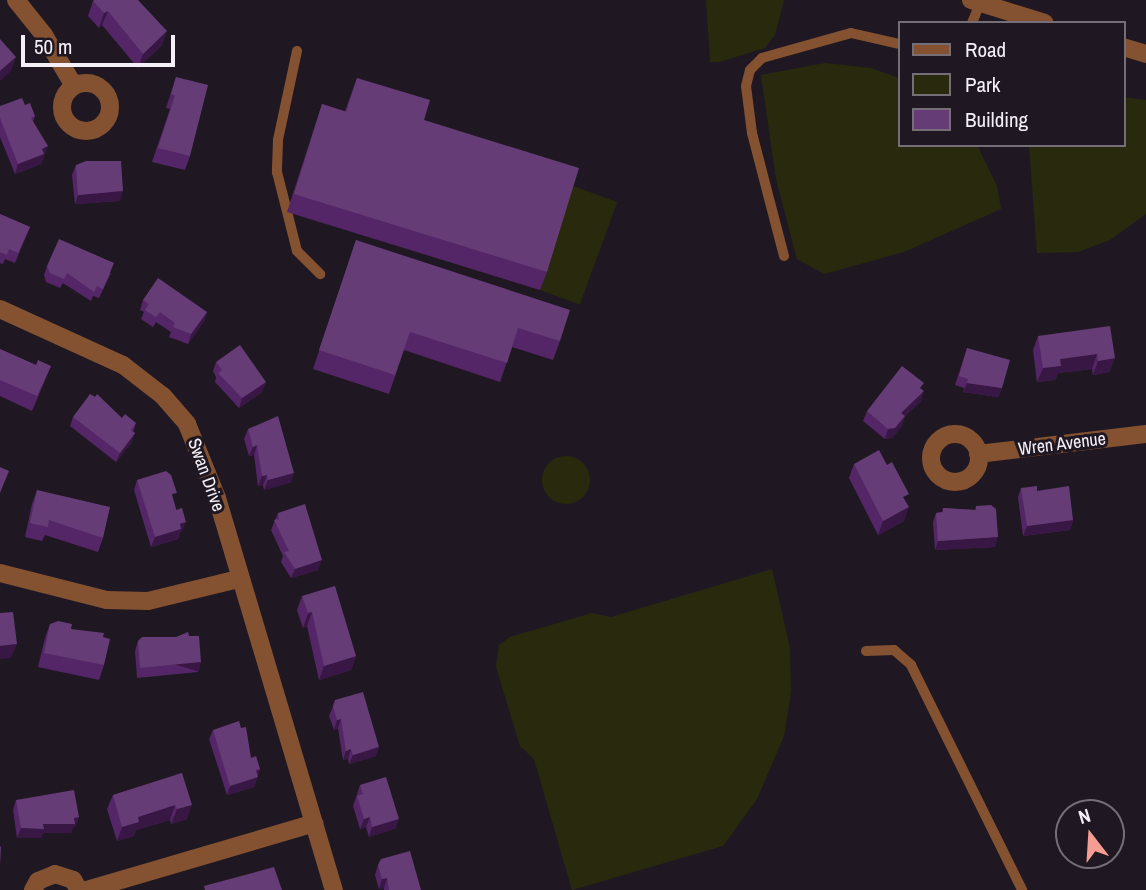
<!DOCTYPE html>
<html>
<head>
<meta charset="utf-8">
<style>
	body { margin:0 }
	#map { position:relative; width:1146px; height:890px; overflow:hidden; background:#1f1822; font-family:"Archivo Narrow",sans-serif }
	div>[style] { position:absolute }
	.green>* { inset:0; background:#292a0d; transform-origin:0 0 }
	.round { border-radius:50% }
	.service>* { height:10px; margin:-5px; padding:0 5px; transform-origin:5px; border-radius:5px; background:#845231 }
	.minor>* { height:18px; margin:-9px; padding:0 9px; transform-origin:9px; border-radius:9px; background:#845231 }
	.minor>.ring { margin:-9px; padding:0; box-sizing:content-box; background:none; border:18px solid #845231; border-radius:50% }
	.tertiary>* { height:18px; margin:-9px; padding:0 9px; transform-origin:9px; border-radius:9px; background:#845231 }
	.wall>* { inset:0; background:#542667 }
	.shaded-wall>* { inset:0; background:#381745; transform-origin:0 0 }
	.building>* { inset:0; background:#653c76 }
	span { translate:-50% -50%; white-space:nowrap; text-align:center; line-height:1.15; -webkit-text-stroke:6px #1f1822; paint-order:stroke }
	.street-label { font-size:18px; color:#f5f0f7 }
	.legend { position:absolute; left:898px; top:21px; width:228px; height:126px; box-sizing:border-box; background:#1f1822; border:2px solid #756e77; margin:0; padding:9px 12px; list-style:none; font-size:21px; color:#f5f0f7 }
	.legend li { display:flex; align-items:center; gap:14px; height:35px }
	.legend b { width:35px; border:2px solid #756e77 }
	.north { position:absolute; left:1055px; top:799px; width:70px; height:70px; box-sizing:border-box; background:#1f1822; border:2px solid #756e77; border-radius:50%; rotate:343deg; font-size:19px; font-weight:700; line-height:28px; text-align:center; color:#f5f0f7 }
	.north::after { content:''; display:block; margin:auto; width:24px; height:32px; background:#f59c93; clip-path:polygon(50% 0,100% 100%,50% 72%,0 100%) }
	.scale { position:absolute; left:21px; top:35px; width:154px; height:32px; box-sizing:border-box; border:4px solid #f5f0f7; border-top:0; padding-left:9px; font-size:21px; line-height:24px; white-space:nowrap; color:#f5f0f7; -webkit-text-stroke:5px #1f1822; paint-order:stroke }
</style>
</head>
<body>
<div id="map">
	<div class="green">
		<div style="clip-path:polygon(706px 0,784px 0,775px 35px,765px 48px,719px 62px,710px 62px)"></div>
		<div style="clip-path:polygon(825px 63px,871px 68px,899px 78px,899px 145px,977px 145px,997px 186px,1001px 209px,904px 252px,824px 274px,797px 259px,776px 179px,761px 75px)"></div>
		<div style="clip-path:polygon(1123px 97px,1146px 100px,1146px 214px,1110px 240px,1078px 252px,1037px 253px,1029px 145px,1123px 145px)"></div>
		<div style="left:573px;top:186px;width:47px;height:109px;rotate:20deg"></div>
		<div class="round" style="left:542px;top:456px;width:48px;height:48px"></div>
		<div style="clip-path:polygon(772px 569px,790px 648px,791px 692px,784px 736px,757px 799px,723px 846px,572px 890px,534px 759px,520px 746px,496px 667px,499px 645px,510px 637px,592px 613px,611px 617px)"></div>
	</div>
	<div class="service">
		<div style="left:972px;top:23px;width:22px;rotate:-68deg"></div>
		<div style="left:297px;top:51px;width:91px;rotate:102.1deg"></div>
		<div style="left:278px;top:140px;width:32px;rotate:92deg"></div>
		<div style="left:277px;top:172px;width:81px;rotate:75.8deg"></div>
		<div style="left:297px;top:251px;width:33px;rotate:45deg"></div>
		<div style="left:784px;top:256px;width:127px;rotate:-104.6deg"></div>
		<div style="left:752px;top:133px;width:47px;rotate:-97.3deg"></div>
		<div style="left:746px;top:86px;width:16px;rotate:-76deg"></div>
		<div style="left:750px;top:70px;width:17px;rotate:-45deg"></div>
		<div style="left:762px;top:58px;width:92px;rotate:-15.7deg"></div>
		<div style="left:851px;top:33px;width:49px;rotate:12.9deg"></div>
		<div style="left:866px;top:651px;width:28px;rotate:-2deg"></div>
		<div style="left:894px;top:650px;width:23px;rotate:41deg"></div>
		<div style="left:911px;top:665px;width:251px;rotate:63.7deg"></div>
	</div>
	<div class="minor">
		<div style="left:16px;top:0;width:45px;rotate:51.3deg"></div>
		<div style="left:44px;top:35px;width:59px;rotate:59.5deg"></div>
		<div class="ring" style="left:62px;top:83px;width:30px;height:30px"></div>
		<div style="left:0;top:309px;width:135px;rotate:24.5deg"></div>
		<div style="left:123px;top:365px;width:51px;rotate:37.8deg"></div>
		<div style="left:163px;top:396px;width:37px;rotate:49deg"></div>
		<div style="left:187px;top:424px;width:80px;rotate:67.9deg"></div>
		<div style="left:217px;top:498px;width:409px;rotate:73.4deg"></div>
		<div class="ring" style="left:931px;top:434px;width:30px;height:30px"></div>
		<div style="left:978px;top:454px;width:169px;rotate:-6.8deg"></div>
		<div style="left:0;top:573px;width:110px;rotate:14.2deg"></div>
		<div style="left:107px;top:600px;width:41px;rotate:1.4deg"></div>
		<div style="left:148px;top:601px;width:93px;rotate:-13.7deg"></div>
		<div style="left:33px;top:890px;width:10px;rotate:-61deg"></div>
		<div style="left:38px;top:881px;width:18px;rotate:-22deg"></div>
		<div style="left:55px;top:874px;width:19px;rotate:18deg"></div>
		<div style="left:73px;top:880px;width:12px;rotate:59deg"></div>
		<div style="left:87px;top:890px;width:237px;rotate:-16.4deg"></div>
	</div>
	<div class="tertiary">
		<div style="left:971px;top:0;width:77px;rotate:17.3deg"></div>
		<div style="left:1123px;top:47px;width:24px;rotate:17deg"></div>
	</div>
	<div class="wall">
		<div style="clip-path:polygon(93px 1px,162px 45px,138px 68px,102px 25px,99px 28px,88px 16px)"></div>
		<div style="clip-path:polygon(176px 77px,190px 156px,185px 170px,152px 162px,170px 109px,166px 108px)"></div>
		<div style="clip-path:polygon(357px 78px,424px 120px,547px 272px,540px 290px,287px 212px,322px 104px,345px 111px)"></div>
		<div style="clip-path:polygon(25px 105px,35px 116px,33px 121px,44px 156px,41px 164px,15px 174px,0 137px,0 106px)"></div>
		<div style="clip-path:polygon(76px 165px,120px 201px,75px 204px,72px 175px)"></div>
		<div style="clip-path:polygon(0 214px,30px 227px,15px 263px,5px 259px,3px 264px,0 263px)"></div>
		<div style="clip-path:polygon(356px 240px,560px 341px,553px 360px,512px 347px,500px 382px,404px 350px,389px 394px,313px 369px)"></div>
		<div style="clip-path:polygon(47px 266px,111px 273px,99px 298px,93px 296px,91px 301px,63px 283px,60px 288px,46px 282px,44px 275px)"></div>
		<div style="clip-path:polygon(143px 300px,207px 312px,204px 321px,188px 344px,169px 337px,171px 332px,156px 322px,153px 327px,141px 319px,144px 312px,140px 310px)"></div>
		<div style="clip-path:polygon(1038px 336px,1115px 358px,1109px 372px,1093px 375px,1092px 369px,1058px 373px,1055px 380px,1037px 382px,1033px 350px)"></div>
		<div style="clip-path:polygon(0 345px,0 349px,36px 365px,51px 366px,32px 411px,0 396px)"></div>
		<div style="clip-path:polygon(967px 348px,1002px 388px,998px 397px,963px 392px,964px 388px,955px 385px)"></div>
		<div style="clip-path:polygon(216px 362px,266px 382px,262px 392px,239px 408px,215px 382px,216px 377px,213px 371px)"></div>
		<div style="clip-path:polygon(922px 389px,921px 401px,905px 416px,902px 426px,892px 438px,885px 439px,863px 421px,867px 411px)"></div>
		<div style="clip-path:polygon(73px 417px,122px 418px,136px 423px,133px 432px,135px 433px,131px 443px,116px 462px,70px 426px)"></div>
		<div style="clip-path:polygon(248px 429px,291px 482px,264px 490px,263px 485px,258px 486px,254px 455px,249px 456px,244px 439px)"></div>
		<div style="clip-path:polygon(854px 464px,904px 521px,878px 535px,849px 478px)"></div>
		<div style="clip-path:polygon(137px 480px,174px 501px,182px 531px,180px 532px,178px 539px,151px 547px,134px 490px)"></div>
		<div style="clip-path:polygon(1021px 488px,1037px 491px,1073px 520px,1070px 530px,1023px 536px,1018px 497px)"></div>
		<div style="clip-path:polygon(37px 490px,103px 538px,98px 552px,45px 535px,42px 541px,25px 537px,32px 504px)"></div>
		<div style="clip-path:polygon(976px 506px,995px 547px,935px 550px,933px 522px,936px 513px,942px 512px,943px 508px,975px 510px)"></div>
		<div style="clip-path:polygon(278px 513px,318px 570px,291px 578px,281px 562px,283px 556px,271px 530px)"></div>
		<div style="clip-path:polygon(302px 596px,356px 656px,351px 670px,319px 680px,307px 626px,303px 628px,297px 610px)"></div>
		<div style="clip-path:polygon(50px 624px,71px 629px,104px 665px,99px 680px,38px 667px,45px 638px)"></div>
		<div style="clip-path:polygon(189px 636px,201px 662px,198px 672px,137px 678px,135px 651px,138px 641px)"></div>
		<div style="clip-path:polygon(333px 706px,376px 756px,349px 764px,348px 759px,343px 760px,338px 728px,334px 730px,329px 716px)"></div>
		<div style="clip-path:polygon(241px 728px,251px 758px,260px 769px,254px 787px,227px 795px,209px 739px,213px 730px)"></div>
		<div style="clip-path:polygon(182px 773px,187px 819px,171px 824px,170px 820px,136px 830px,134px 836px,117px 841px,107px 809px,113px 795px)"></div>
		<div style="clip-path:polygon(360px 785px,396px 828px,369px 837px,366px 827px,360px 829px,353px 806px)"></div>
		<div style="clip-path:polygon(16px 800px,79px 817px,75px 826px,73px 827px,71px 833px,43px 833px,41px 838px,17px 838px,13px 810px)"></div>
		<div style="clip-path:polygon(378px 865px,421px 890px,384px 890px,384px 888px,379px 889px,375px 875px)"></div>
	</div>
	<div class="shaded-wall">
		<div style="clip-path:polygon(108px 11px,102px 25px,99px 28px,104px 13px)"></div>
		<div style="clip-path:polygon(167px 31px,162px 45px,138px 68px,143px 54px)"></div>
		<div style="clip-path:polygon(16px 57px,11px 71px,0 81px,0 71px)"></div>
		<div style="clip-path:polygon(48px 146px,41px 164px,15px 174px,18px 164px)"></div>
		<div style="clip-path:polygon(123px 191px,120px 201px,75px 204px,78px 195px)"></div>
		<div style="clip-path:polygon(207px 312px,204px 321px,188px 344px,191px 334px)"></div>
		<div style="clip-path:polygon(1097px 354px,1092px 369px,1058px 373px,1055px 380px,1037px 382px,1043px 368px,1060px 359px)"></div>
		<div style="clip-path:polygon(1115px 358px,1109px 372px,1093px 375px,1098px 361px)"></div>
		<div style="clip-path:polygon(266px 382px,262px 392px,239px 408px,242px 398px)"></div>
		<div style="clip-path:polygon(967px 383px,1002px 388px,998px 397px,963px 392px)"></div>
		<div style="clip-path:polygon(924px 391px,921px 401px,898px 422px,901px 413px)"></div>
		<div style="clip-path:polygon(905px 416px,902px 426px,892px 438px,885px 439px,888px 429px)"></div>
		<div style="clip-path:polygon(135px 433px,131px 443px,116px 462px,120px 453px)"></div>
		<div style="clip-path:polygon(257px 445px,254px 455px,249px 456px,253px 447px)"></div>
		<div style="clip-path:polygon(294px 473px,291px 482px,264px 490px,268px 480px)"></div>
		<div style="clip-path:polygon(267px 475px,263px 485px,258px 486px,262px 476px)"></div>
		<div style="clip-path:polygon(909px 507px,904px 521px,878px 535px,883px 521px)"></div>
		<div style="clip-path:polygon(1073px 520px,1070px 530px,1023px 536px,1027px 526px)"></div>
		<div style="clip-path:polygon(186px 522px,182px 531px,180px 532px,178px 539px,151px 547px,155px 537px)"></div>
		<div style="clip-path:polygon(998px 537px,995px 547px,935px 550px,938px 541px)"></div>
		<div style="clip-path:polygon(322px 560px,318px 570px,291px 578px,295px 569px)"></div>
		<div style="clip-path:polygon(312px 612px,307px 626px,303px 628px,308px 613px)"></div>
		<div style="clip-path:polygon(17px 644px,11px 658px,0 659px,0 646px)"></div>
		<div style="clip-path:polygon(356px 656px,351px 670px,319px 680px,324px 666px)"></div>
		<div style="left:201px;top:662px;width:10px;height:61px;rotate:107deg"></div>
		<div style="clip-path:polygon(341px 719px,338px 728px,334px 730px,337px 720px)"></div>
		<div style="clip-path:polygon(379px 747px,376px 756px,349px 764px,353px 755px)"></div>
		<div style="clip-path:polygon(351px 749px,348px 759px,343px 760px,346px 751px)"></div>
		<div style="clip-path:polygon(260px 769px,254px 787px,227px 795px,230px 786px)"></div>
		<div style="clip-path:polygon(175px 805px,170px 820px,136px 830px,134px 836px,117px 841px,122px 827px,138px 817px)"></div>
		<div style="clip-path:polygon(192px 805px,187px 819px,171px 824px,177px 809px)"></div>
		<div style="clip-path:polygon(79px 817px,75px 826px,73px 827px,71px 833px,43px 833px,41px 838px,17px 838px,21px 828px)"></div>
		<div style="clip-path:polygon(370px 817px,366px 827px,360px 829px,364px 819px)"></div>
		<div style="clip-path:polygon(399px 819px,396px 828px,369px 837px,372px 827px)"></div>
		<div style="clip-path:polygon(387px 878px,384px 888px,379px 889px,382px 879px)"></div>
	</div>
	<div class="building">
		<div style="clip-path:polygon(94px 0,138px 0,167px 31px,143px 54px,108px 11px,104px 13px,93px 1px)"></div>
		<div style="clip-path:polygon(0 39px,16px 57px,0 71px)"></div>
		<div style="clip-path:polygon(176px 77px,208px 85px,190px 156px,158px 148px,175px 95px,171px 94px)"></div>
		<div style="clip-path:polygon(357px 78px,430px 100px,424px 120px,579px 168px,547px 272px,294px 194px,322px 104px,346px 112px)"></div>
		<div style="clip-path:polygon(22px 98px,25px 105px,30px 103px,35px 116px,31px 118px,48px 146px,42px 149px,44px 154px,18px 164px,0 118px,0 106px)"></div>
		<div style="clip-path:polygon(86px 161px,121px 161px,123px 191px,78px 195px,76px 165px)"></div>
		<div style="clip-path:polygon(0 214px,30px 227px,18px 253px,9px 249px,7px 255px,0 252px)"></div>
		<div style="clip-path:polygon(59px 239px,114px 263px,103px 289px,97px 286px,94px 292px,67px 273px,64px 279px,50px 273px,47px 266px)"></div>
		<div style="clip-path:polygon(356px 240px,570px 310px,560px 341px,518px 328px,507px 363px,410px 332px,395px 375px,319px 350px)"></div>
		<div style="clip-path:polygon(158px 278px,207px 312px,191px 334px,173px 327px,175px 323px,160px 312px,156px 317px,145px 310px,149px 304px,143px 300px)"></div>
		<div style="clip-path:polygon(1110px 326px,1115px 358px,1098px 361px,1097px 354px,1060px 359px,1061px 366px,1043px 368px,1038px 336px)"></div>
		<div style="clip-path:polygon(240px 345px,266px 382px,242px 398px,218px 373px,222px 370px,216px 362px)"></div>
		<div style="clip-path:polygon(967px 348px,1010px 360px,1002px 388px,967px 383px,968px 379px,959px 376px)"></div>
		<div style="clip-path:polygon(0 349px,36px 365px,38px 360px,51px 366px,37px 396px,0 380px)"></div>
		<div style="clip-path:polygon(902px 366px,924px 383px,920px 388px,924px 391px,901px 413px,905px 416px,895px 428px,888px 429px,867px 411px)"></div>
		<div style="clip-path:polygon(90px 394px,95px 397px,97px 394px,122px 418px,125px 414px,136px 423px,131px 430px,135px 433px,120px 453px,73px 417px)"></div>
		<div style="clip-path:polygon(278px 416px,294px 473px,268px 480px,267px 475px,262px 476px,257px 445px,253px 447px,248px 429px)"></div>
		<div style="clip-path:polygon(879px 450px,887px 465px,892px 462px,909px 494px,903px 497px,909px 507px,883px 521px,854px 464px)"></div>
		<div style="clip-path:polygon(0 467px,9px 471px,0 493px)"></div>
		<div style="clip-path:polygon(166px 471px,171px 475px,177px 493px,172px 494px,176px 510px,182px 508px,186px 522px,180px 524px,181px 529px,155px 537px,137px 480px)"></div>
		<div style="clip-path:polygon(1037px 486px,1037px 491px,1069px 486px,1073px 520px,1027px 526px,1021px 488px)"></div>
		<div style="clip-path:polygon(37px 490px,110px 507px,103px 538px,49px 520px,48px 527px,30px 523px)"></div>
		<div style="clip-path:polygon(305px 504px,322px 560px,295px 569px,284px 552px,289px 551px,274px 520px,279px 519px,278px 513px)"></div>
		<div style="clip-path:polygon(991px 505px,996px 509px,998px 537px,938px 541px,936px 513px,943px 512px,943px 508px,976px 510px,976px 506px)"></div>
		<div style="clip-path:polygon(335px 586px,356px 656px,324px 666px,312px 612px,308px 613px,302px 596px)"></div>
		<div style="clip-path:polygon(13px 612px,17px 644px,0 646px,0 613px)"></div>
		<div style="clip-path:polygon(58px 621px,72px 624px,71px 629px,104px 633px,103px 637px,110px 639px,104px 665px,44px 653px,50px 624px)"></div>
		<div style="clip-path:polygon(188px 632px,189px 636px,199px 636px,201px 662px,140px 668px,138px 641px,142px 637px,176px 637px)"></div>
		<div style="clip-path:polygon(363px 692px,379px 747px,353px 755px,351px 749px,346px 751px,341px 719px,337px 720px,333px 706px,335px 700px)"></div>
		<div style="clip-path:polygon(239px 721px,241px 728px,246px 727px,251px 758px,256px 756px,260px 769px,256px 770px,258px 777px,230px 786px,213px 730px)"></div>
		<div style="clip-path:polygon(182px 773px,192px 805px,177px 809px,175px 805px,138px 817px,139px 822px,122px 827px,113px 795px)"></div>
		<div style="clip-path:polygon(386px 777px,399px 819px,372px 827px,370px 817px,364px 819px,357px 796px,363px 794px,360px 785px)"></div>
		<div style="clip-path:polygon(74px 790px,79px 817px,74px 818px,75px 824px,43px 824px,44px 829px,21px 828px,16px 800px)"></div>
		<div style="clip-path:polygon(0 846px,1px 847px,0 864px)"></div>
		<div style="clip-path:polygon(410px 851px,421px 890px,389px 890px,387px 878px,382px 879px,378px 865px,381px 859px)"></div>
		<div style="clip-path:polygon(274px 867px,282px 890px,205px 890px,204px 886px)"></div>
	</div>
	<div class="street-label">
		<span style="left:1062px;top:444px;rotate:-7deg">Wren Avenue</span>
		<span style="left:206px;top:475px;rotate:70deg">Swan Drive</span>
	</div>
	<ul class="legend">
	<li><b style="height:9px;background:#845231"></b>Road</li>
	<li><b style="height:19px;background:#292a0d"></b>Park</li>
	<li><b style="height:19px;background:#653c76"></b>Building</li>
	</ul>
	<div class="north">N</div>
	<div class="scale">50 m</div>
</div>
</body>
</html>
